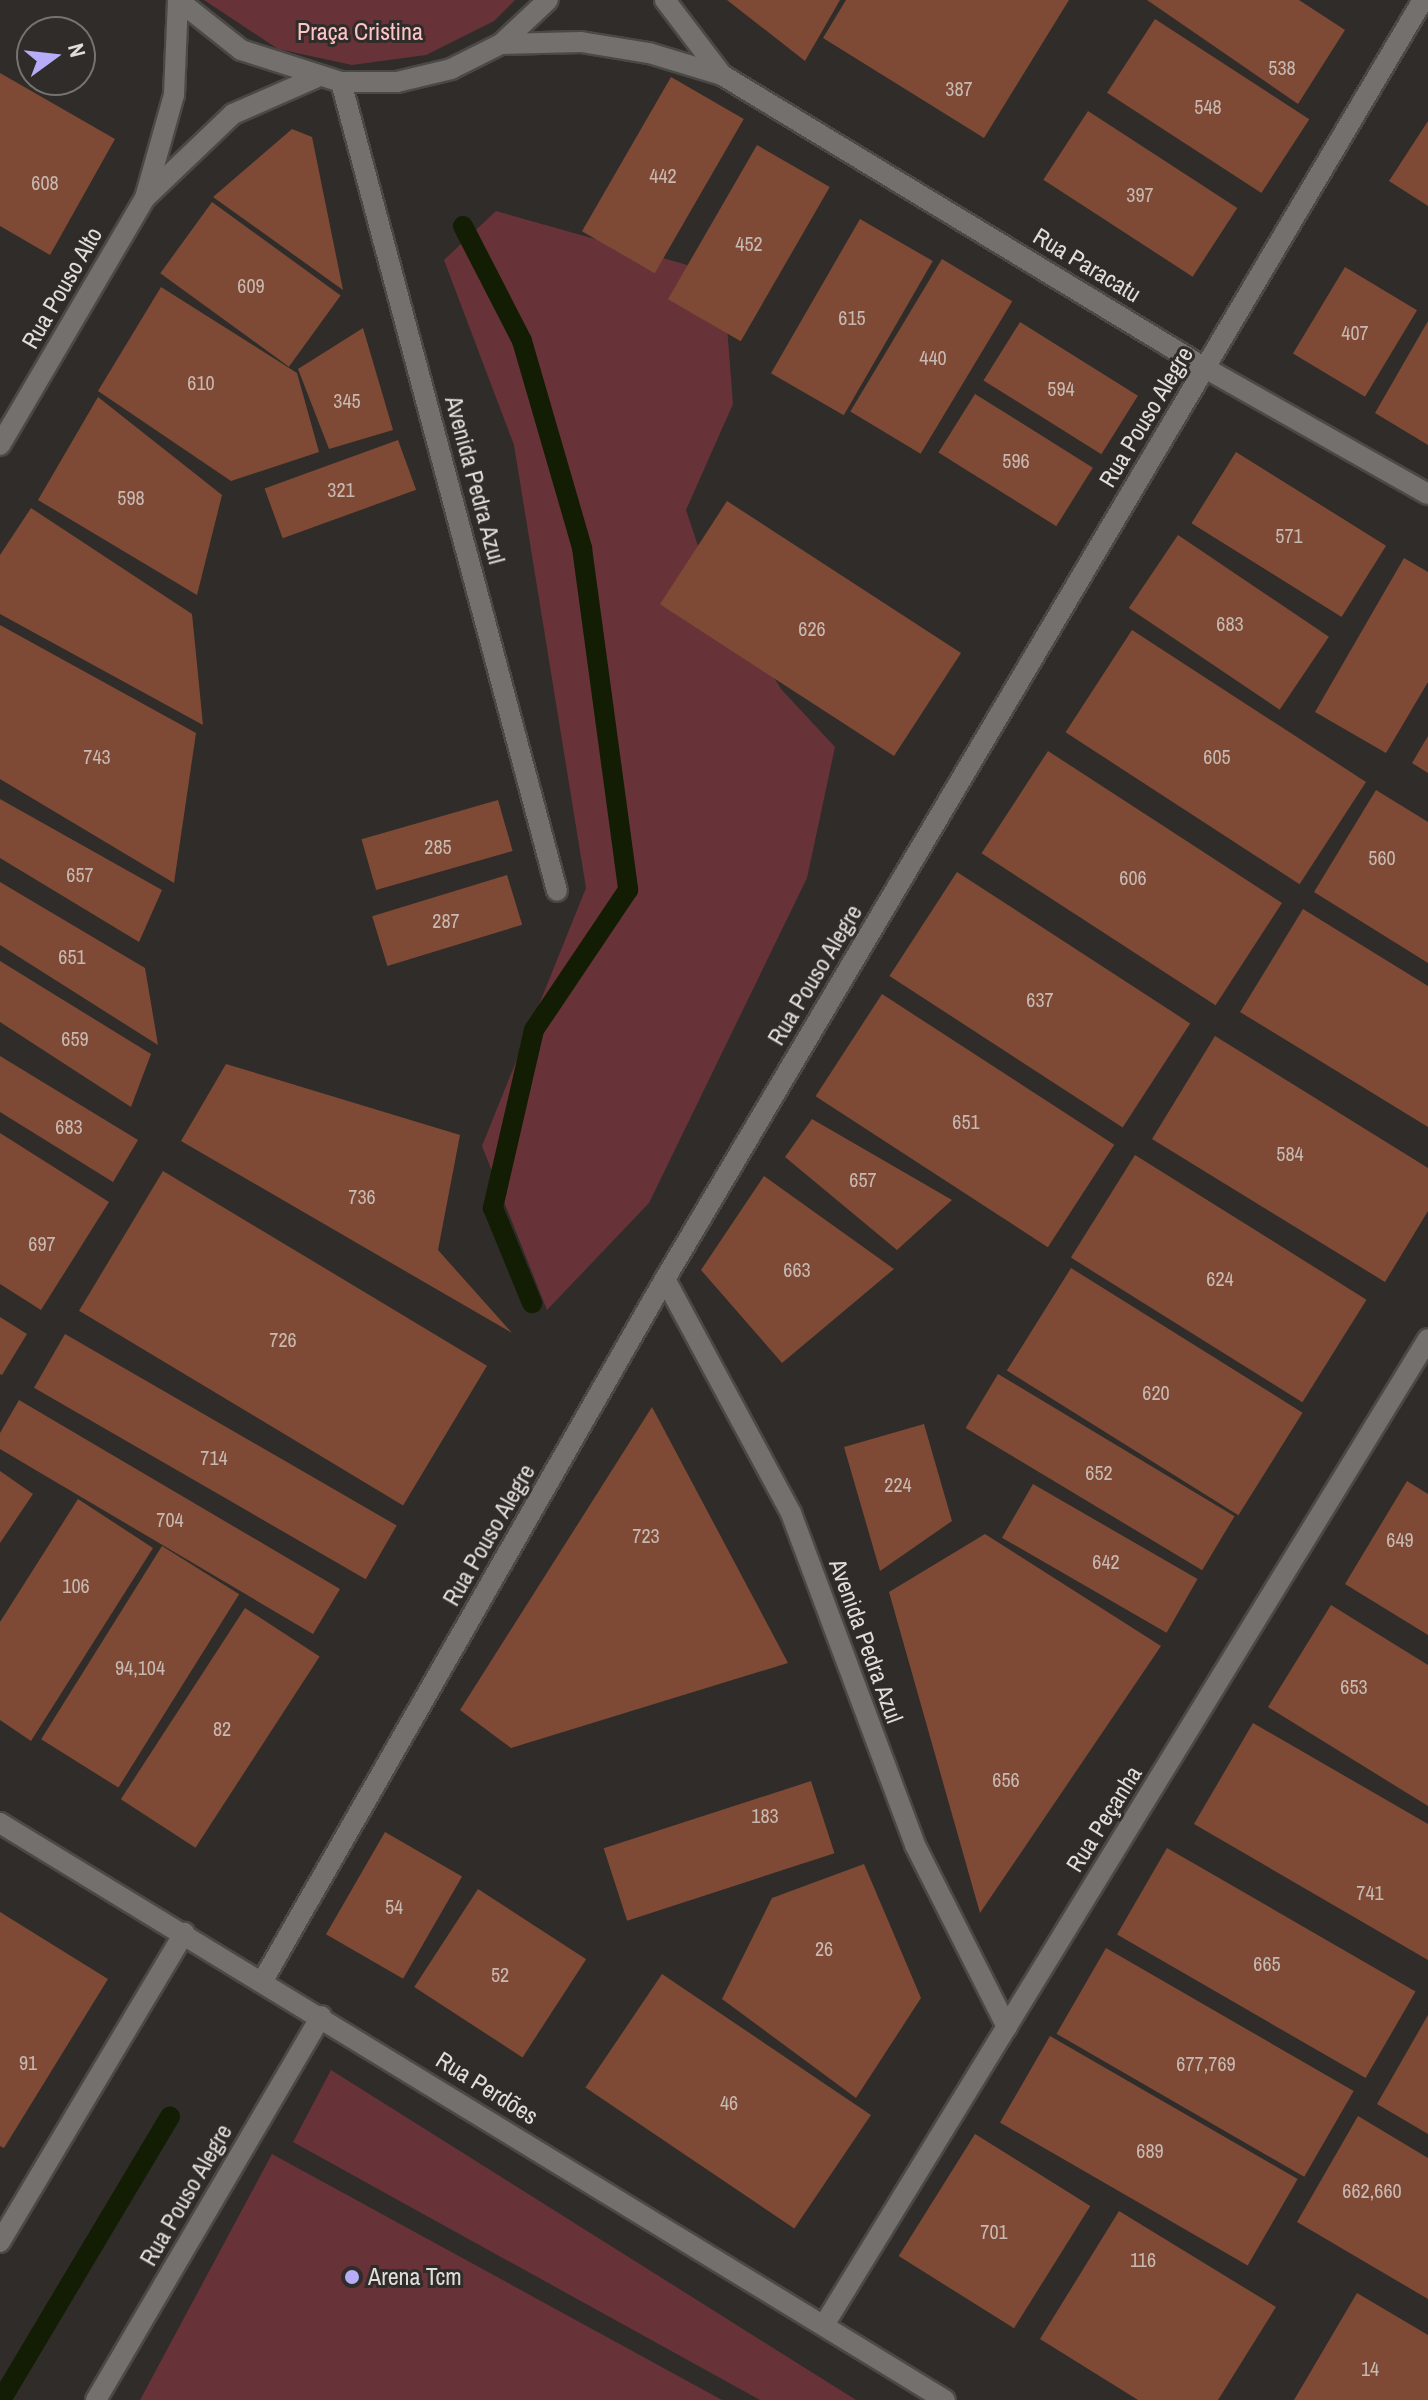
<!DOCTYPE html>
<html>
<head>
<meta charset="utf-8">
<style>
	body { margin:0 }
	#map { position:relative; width:1428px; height:2400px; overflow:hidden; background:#2f2c29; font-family:"Archivo Narrow",sans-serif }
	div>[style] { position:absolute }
	.green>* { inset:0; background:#673339 }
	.stream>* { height:20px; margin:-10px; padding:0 10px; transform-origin:10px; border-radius:10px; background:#131d03 }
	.building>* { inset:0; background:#7f4a35; transform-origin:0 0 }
	.roads { filter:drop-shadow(2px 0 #4b4946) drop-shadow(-2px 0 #4b4946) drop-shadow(0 2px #4b4946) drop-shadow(0 -2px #4b4946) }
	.minor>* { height:20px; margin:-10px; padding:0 10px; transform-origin:10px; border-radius:10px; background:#73706d }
	.tertiary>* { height:20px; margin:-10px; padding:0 10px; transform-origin:10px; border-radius:10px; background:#73706d }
	.dots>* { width:22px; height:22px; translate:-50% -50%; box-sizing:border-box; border:4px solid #2f2c29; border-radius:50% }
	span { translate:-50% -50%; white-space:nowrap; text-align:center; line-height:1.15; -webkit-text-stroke:6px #2f2c29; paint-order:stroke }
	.number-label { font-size:20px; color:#c7b9b2 }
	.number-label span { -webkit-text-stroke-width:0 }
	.park-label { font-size:24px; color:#fdc3c7 }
	.street-label { font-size:24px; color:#dfdedb }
	.poi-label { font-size:24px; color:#dfdedb }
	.left { translate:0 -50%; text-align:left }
	.north { position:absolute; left:16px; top:16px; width:80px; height:80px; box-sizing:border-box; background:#2f2c29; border:2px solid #757370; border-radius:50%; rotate:75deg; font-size:22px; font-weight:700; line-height:32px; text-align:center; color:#dfdedb }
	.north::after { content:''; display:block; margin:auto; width:28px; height:36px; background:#b6acf8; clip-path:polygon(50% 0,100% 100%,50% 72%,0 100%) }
</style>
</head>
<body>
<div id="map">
	<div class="green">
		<div style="clip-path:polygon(204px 0,515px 0,494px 21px,426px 55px,352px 65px,278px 49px)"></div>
		<div style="clip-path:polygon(496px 211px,723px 275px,733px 404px,686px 510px,702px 558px,781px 689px,835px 747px,807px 878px,649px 1203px,547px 1310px,482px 1146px,586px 888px,514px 445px,444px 260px)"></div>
		<div style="clip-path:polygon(331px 2070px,856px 2400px,760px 2400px,293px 2142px)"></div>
		<div style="clip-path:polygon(272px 2154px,722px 2400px,140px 2400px)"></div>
	</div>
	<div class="stream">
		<div style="left:463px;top:226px;width:129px;rotate:62.8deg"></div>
		<div style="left:522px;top:341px;width:216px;rotate:73.8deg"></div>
		<div style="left:582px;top:548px;width:345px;rotate:82.3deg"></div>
		<div style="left:628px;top:890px;width:169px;rotate:123.9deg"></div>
		<div style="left:534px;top:1030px;width:183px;rotate:103deg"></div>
		<div style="left:493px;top:1208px;width:103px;rotate:67.7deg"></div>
		<div style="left:1px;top:2400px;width:330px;rotate:-59.2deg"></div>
	</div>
	<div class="building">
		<div style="clip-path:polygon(727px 0,840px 0,805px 61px)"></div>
		<div style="clip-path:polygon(846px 0,1069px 0,984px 138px,823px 38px)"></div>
		<div style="clip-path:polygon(1147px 0,1299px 0,1345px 30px,1298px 104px)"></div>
		<div style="left:1155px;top:19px;width:184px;height:88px;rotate:33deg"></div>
		<div style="clip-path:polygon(0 73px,115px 139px,50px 255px,0 226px)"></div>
		<div style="left:671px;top:77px;width:84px;height:178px;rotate:30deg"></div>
		<div style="left:1088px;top:111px;width:178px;height:82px;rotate:33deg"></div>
		<div style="clip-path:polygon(1428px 121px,1428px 206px,1389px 181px)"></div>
		<div style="clip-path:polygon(292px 129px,312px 137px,343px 290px,213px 197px)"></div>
		<div style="left:757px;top:145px;width:84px;height:178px;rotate:30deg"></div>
		<div style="left:212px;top:202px;width:159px;height:88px;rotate:36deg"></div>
		<div style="left:860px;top:219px;width:84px;height:178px;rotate:30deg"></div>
		<div style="left:942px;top:259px;width:82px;height:178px;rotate:31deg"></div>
		<div style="left:1345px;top:267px;width:84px;height:101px;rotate:31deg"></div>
		<div style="clip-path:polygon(161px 287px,297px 373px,319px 452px,231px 481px,98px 391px)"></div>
		<div style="clip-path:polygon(1428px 321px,1428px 445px,1375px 413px)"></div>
		<div style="left:1020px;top:322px;width:139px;height:69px;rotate:32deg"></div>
		<div style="clip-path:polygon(363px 328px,393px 430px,329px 449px,298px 369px)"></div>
		<div style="left:975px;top:394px;width:139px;height:69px;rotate:32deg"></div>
		<div style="clip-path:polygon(98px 397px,222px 495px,197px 595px,38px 500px)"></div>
		<div style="left:398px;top:440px;width:53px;height:142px;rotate:70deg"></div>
		<div style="left:1236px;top:452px;width:177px;height:84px;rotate:32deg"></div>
		<div style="left:727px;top:501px;width:279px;height:123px;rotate:33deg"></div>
		<div style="clip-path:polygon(31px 508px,192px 614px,203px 725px,0 614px,0 555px)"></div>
		<div style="left:1178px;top:535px;width:182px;height:88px;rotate:34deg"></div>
		<div style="clip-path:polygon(1404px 558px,1428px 572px,1428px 682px,1386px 753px,1315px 712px)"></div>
		<div style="clip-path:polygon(0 625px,196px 733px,174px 883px,0 779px)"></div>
		<div style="left:1132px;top:630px;width:279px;height:122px;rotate:33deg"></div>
		<div style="clip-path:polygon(1428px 736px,1428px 773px,1412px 763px)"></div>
		<div style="left:1048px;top:751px;width:279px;height:122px;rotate:33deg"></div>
		<div style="clip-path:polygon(1376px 790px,1428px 822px,1428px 963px,1314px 892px)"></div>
		<div style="clip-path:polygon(0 799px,162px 890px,139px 942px,0 858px)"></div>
		<div style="left:498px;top:800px;width:53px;height:142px;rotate:74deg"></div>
		<div style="left:957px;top:872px;width:278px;height:124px;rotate:33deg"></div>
		<div style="left:507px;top:875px;width:52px;height:141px;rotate:73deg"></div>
		<div style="clip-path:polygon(0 882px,145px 968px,158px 1045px,0 945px)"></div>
		<div style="clip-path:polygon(1303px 909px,1428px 986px,1428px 1127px,1240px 1012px)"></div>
		<div style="clip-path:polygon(0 961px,151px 1054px,131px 1107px,0 1022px)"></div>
		<div style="left:882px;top:994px;width:277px;height:122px;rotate:33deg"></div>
		<div style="clip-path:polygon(1215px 1036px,1428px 1168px,1428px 1211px,1385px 1282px,1152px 1139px)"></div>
		<div style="clip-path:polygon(0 1056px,138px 1140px,113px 1182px,0 1112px)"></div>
		<div style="clip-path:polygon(226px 1064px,460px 1135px,438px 1250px,512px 1333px,181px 1141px)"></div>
		<div style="clip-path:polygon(812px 1119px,952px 1200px,897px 1250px,785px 1157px)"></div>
		<div style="clip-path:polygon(0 1133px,109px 1202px,41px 1310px,0 1284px)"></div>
		<div style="left:1135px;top:1155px;width:273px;height:121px;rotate:32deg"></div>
		<div style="left:163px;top:1171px;width:378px;height:163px;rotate:31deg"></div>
		<div style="clip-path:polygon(764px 1176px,894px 1269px,782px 1363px,701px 1270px)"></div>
		<div style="left:1071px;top:1268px;width:273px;height:121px;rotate:32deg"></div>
		<div style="clip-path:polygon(0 1317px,27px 1334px,2px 1375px,0 1374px)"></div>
		<div style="left:65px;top:1334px;width:383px;height:62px;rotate:30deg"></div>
		<div style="left:998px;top:1374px;width:276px;height:63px;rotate:31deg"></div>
		<div style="clip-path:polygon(19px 1400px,340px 1589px,313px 1634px,0 1449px,0 1433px)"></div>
		<div style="clip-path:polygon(652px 1407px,788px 1663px,511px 1748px,460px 1710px)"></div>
		<div style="clip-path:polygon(924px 1424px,952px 1521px,880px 1571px,844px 1447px)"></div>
		<div style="clip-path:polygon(0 1471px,33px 1494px,0 1543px)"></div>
		<div style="clip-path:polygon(1407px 1481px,1428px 1494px,1428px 1635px,1345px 1584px)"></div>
		<div style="left:1033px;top:1484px;width:190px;height:62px;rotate:30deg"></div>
		<div style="clip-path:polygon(78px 1499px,153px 1548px,31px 1741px,0 1720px,0 1622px)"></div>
		<div style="clip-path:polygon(985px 1534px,1161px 1646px,980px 1913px,889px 1592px)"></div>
		<div style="left:162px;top:1546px;width:91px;height:228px;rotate:32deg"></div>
		<div style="clip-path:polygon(1331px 1605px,1428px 1665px,1428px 1806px,1268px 1707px)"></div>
		<div style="left:245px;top:1608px;width:89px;height:228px;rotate:33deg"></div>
		<div style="clip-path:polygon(1253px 1723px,1428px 1824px,1428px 1960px,1194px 1824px)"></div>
		<div style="left:811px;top:1781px;width:76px;height:218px;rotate:72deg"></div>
		<div style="left:385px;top:1832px;width:89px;height:118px;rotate:30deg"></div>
		<div style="left:1167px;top:1848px;width:287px;height:100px;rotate:30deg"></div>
		<div style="clip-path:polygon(864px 1864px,921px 1998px,856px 2098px,722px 1999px,772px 1898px)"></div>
		<div style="left:478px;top:1889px;width:129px;height:117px;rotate:33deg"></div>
		<div style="clip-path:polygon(0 1912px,108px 1979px,4px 2148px,0 2146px)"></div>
		<div style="left:1106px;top:1948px;width:286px;height:99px;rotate:30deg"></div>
		<div style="left:662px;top:1974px;width:252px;height:137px;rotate:34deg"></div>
		<div style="clip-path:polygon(1428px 2015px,1428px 2134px,1377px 2104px)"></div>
		<div style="left:1050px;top:2036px;width:286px;height:100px;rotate:30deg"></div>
		<div style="clip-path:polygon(1358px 2116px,1428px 2158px,1428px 2299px,1297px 2222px)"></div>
		<div style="left:975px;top:2134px;width:136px;height:144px;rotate:32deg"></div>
		<div style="clip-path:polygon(1119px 2211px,1276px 2307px,1218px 2400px,1138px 2400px,1040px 2339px)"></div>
		<div style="clip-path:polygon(1357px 2293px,1428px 2335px,1428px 2400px,1294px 2400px)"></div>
	</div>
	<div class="roads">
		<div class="minor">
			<div style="left:178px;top:0;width:80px;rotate:38.4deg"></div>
			<div style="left:241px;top:50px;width:105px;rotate:17.7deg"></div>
			<div style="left:341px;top:82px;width:56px"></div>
			<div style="left:397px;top:82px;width:56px;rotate:-13.5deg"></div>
			<div style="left:451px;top:69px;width:56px;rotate:-26.6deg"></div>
			<div style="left:501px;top:44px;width:64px;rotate:-43.1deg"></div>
			<div style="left:665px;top:0;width:94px;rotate:52.8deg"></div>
			<div style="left:501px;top:44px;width:80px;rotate:-1.4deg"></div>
			<div style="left:581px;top:42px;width:69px;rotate:9.2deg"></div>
			<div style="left:649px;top:53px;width:76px;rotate:16.8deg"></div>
			<div style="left:722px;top:75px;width:565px;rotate:31.24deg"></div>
			<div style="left:1205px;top:368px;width:256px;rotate:29.5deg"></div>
			<div style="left:341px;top:82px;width:837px;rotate:75.05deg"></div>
			<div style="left:145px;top:198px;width:122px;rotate:-43.7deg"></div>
			<div style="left:233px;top:114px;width:90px;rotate:-23.7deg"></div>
			<div style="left:0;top:445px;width:286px;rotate:-59.6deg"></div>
			<div style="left:145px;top:198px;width:107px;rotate:-74.3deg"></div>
			<div style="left:174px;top:95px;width:95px;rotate:-87.6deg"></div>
			<div style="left:665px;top:1279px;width:266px;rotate:61.7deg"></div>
			<div style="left:791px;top:1513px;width:354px;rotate:69.5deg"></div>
			<div style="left:915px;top:1845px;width:204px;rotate:63.2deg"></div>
			<div style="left:262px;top:1982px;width:810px;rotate:-60.18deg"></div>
			<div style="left:665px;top:1279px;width:1487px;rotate:-59.35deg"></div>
			<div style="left:824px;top:2325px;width:1156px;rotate:-58.51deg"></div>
		</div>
		<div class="tertiary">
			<div style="left:0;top:1823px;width:1107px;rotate:31.41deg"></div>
			<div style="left:0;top:2242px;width:360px;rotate:-59.2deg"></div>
			<div style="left:96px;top:2400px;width:445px;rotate:-59.6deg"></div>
		</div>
	</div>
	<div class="dots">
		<div style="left:352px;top:2277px;background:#b6acf8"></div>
	</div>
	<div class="number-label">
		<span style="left:1282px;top:67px">538</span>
		<span style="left:959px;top:88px">387</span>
		<span style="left:1208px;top:106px">548</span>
		<span style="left:663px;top:175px">442</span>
		<span style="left:45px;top:182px">608</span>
		<span style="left:1140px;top:194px">397</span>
		<span style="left:749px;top:243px">452</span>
		<span style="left:251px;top:285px">609</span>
		<span style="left:852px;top:317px">615</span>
		<span style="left:1355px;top:332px">407</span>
		<span style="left:933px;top:357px">440</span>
		<span style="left:201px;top:382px">610</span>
		<span style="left:1061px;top:388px">594</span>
		<span style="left:347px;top:400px">345</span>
		<span style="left:1016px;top:460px">596</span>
		<span style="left:341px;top:489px">321</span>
		<span style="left:131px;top:497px">598</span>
		<span style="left:1289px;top:535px">571</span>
		<span style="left:1230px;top:623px">683</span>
		<span style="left:812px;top:628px">626</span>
		<span style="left:97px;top:756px">743</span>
		<span style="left:1217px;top:756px">605</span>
		<span style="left:438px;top:846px">285</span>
		<span style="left:1382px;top:857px">560</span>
		<span style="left:80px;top:874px">657</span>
		<span style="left:1133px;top:877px">606</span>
		<span style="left:446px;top:920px">287</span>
		<span style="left:72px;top:956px">651</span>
		<span style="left:1040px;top:999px">637</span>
		<span style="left:75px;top:1038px">659</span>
		<span style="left:966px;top:1121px">651</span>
		<span style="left:69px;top:1126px">683</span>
		<span style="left:1290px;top:1153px">584</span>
		<span style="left:863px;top:1179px">657</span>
		<span style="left:362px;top:1196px">736</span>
		<span style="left:42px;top:1243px">697</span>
		<span style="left:797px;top:1269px">663</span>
		<span style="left:1220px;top:1278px">624</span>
		<span style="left:283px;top:1339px">726</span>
		<span style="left:1156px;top:1392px">620</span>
		<span style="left:214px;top:1457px">714</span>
		<span style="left:1099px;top:1472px">652</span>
		<span style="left:898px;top:1484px">224</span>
		<span style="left:170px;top:1519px">704</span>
		<span style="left:646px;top:1535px">723</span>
		<span style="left:1400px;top:1539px">649</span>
		<span style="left:1106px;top:1561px">642</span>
		<span style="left:76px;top:1585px">106</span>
		<span style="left:140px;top:1667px">94,104</span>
		<span style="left:1354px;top:1686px">653</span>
		<span style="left:222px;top:1728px">82</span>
		<span style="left:1006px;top:1779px">656</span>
		<span style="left:765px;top:1815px">183</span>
		<span style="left:1370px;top:1892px">741</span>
		<span style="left:394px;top:1906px">54</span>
		<span style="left:824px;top:1948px">26</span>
		<span style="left:1267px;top:1963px">665</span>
		<span style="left:500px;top:1974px">52</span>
		<span style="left:28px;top:2062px">91</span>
		<span style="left:1206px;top:2063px">677,769</span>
		<span style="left:729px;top:2102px">46</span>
		<span style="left:1150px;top:2150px">689</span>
		<span style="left:1372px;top:2190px">662,660</span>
		<span style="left:994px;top:2231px">701</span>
		<span style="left:1143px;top:2259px">116</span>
		<span style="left:1370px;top:2368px">14</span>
	</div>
	<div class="park-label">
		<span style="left:360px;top:32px">Praça Cristina</span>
	</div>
	<div class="street-label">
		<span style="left:1087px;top:265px;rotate:31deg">Rua Paracatu</span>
		<span style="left:62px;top:288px;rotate:-60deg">Rua Pouso Alto</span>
		<span style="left:1146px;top:417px;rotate:-59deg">Rua Pouso Alegre</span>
		<span style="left:475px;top:480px;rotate:75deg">Avenida Pedra Azul</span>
		<span style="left:815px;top:975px;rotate:-59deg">Rua Pouso Alegre</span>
		<span style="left:489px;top:1535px;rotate:-60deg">Rua Pouso Alegre</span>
		<span style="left:866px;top:1641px;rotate:70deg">Avenida Pedra Azul</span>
		<span style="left:1104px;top:1819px;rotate:-58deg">Rua Peçanha</span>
		<span style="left:487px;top:2088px;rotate:32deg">Rua Perdões</span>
		<span style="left:186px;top:2195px;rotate:-60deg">Rua Pouso Alegre</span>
	</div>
	<div class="poi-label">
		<span class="left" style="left:368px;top:2277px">Arena Tcm</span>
	</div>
	<div class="north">N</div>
</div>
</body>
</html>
